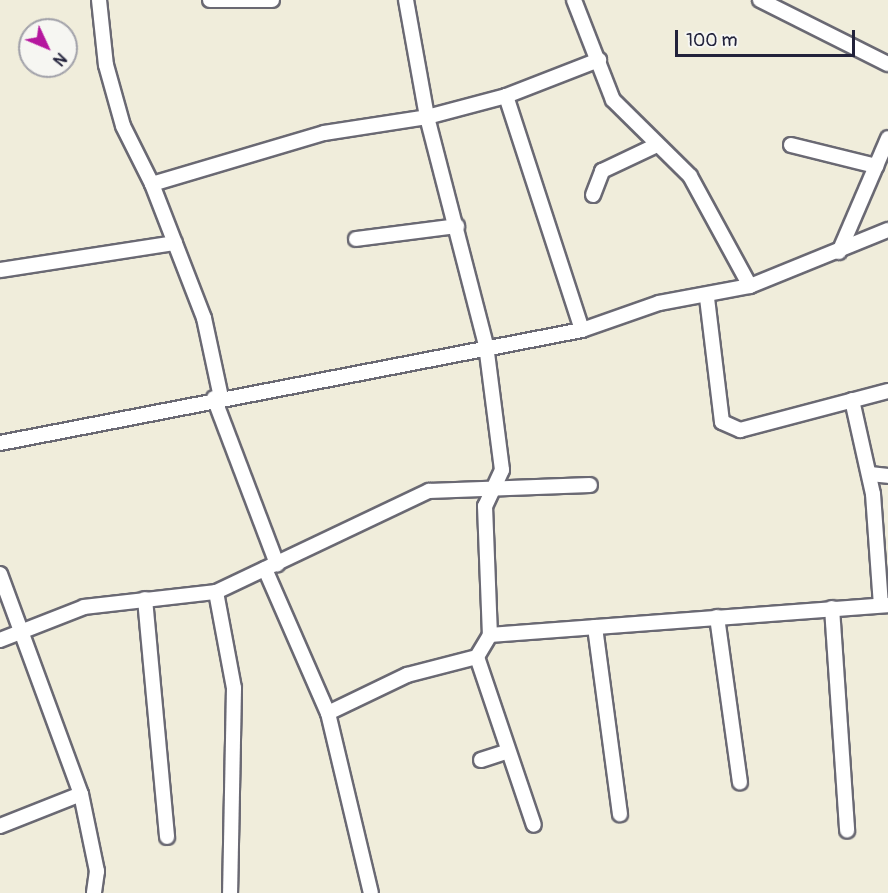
<!DOCTYPE html>
<html>
<head>
<meta charset="utf-8">
<style>
	body { margin:0 }
	#map { position:relative; width:888px; height:893px; overflow:hidden; background:#f0eddb; font-family:Pangolin,sans-serif }
	div>[style] { position:absolute }
	.roads { filter:drop-shadow(2px 0 #6a6973) drop-shadow(-2px 0 #6a6973) drop-shadow(0 2px #6a6973) drop-shadow(0 -2px #6a6973) }
	.minor>* { height:14px; margin:-7px; padding:0 7px; transform-origin:7px; border-radius:7px; background:#fff }
	span { translate:-50% -50%; white-space:nowrap; text-align:center; line-height:1.15; -webkit-text-stroke:6px #f6f6f2; paint-order:stroke }
	.north { position:absolute; left:18px; top:18px; width:60px; height:60px; box-sizing:border-box; background:#f6f6f2; border:2px solid #a1a1a9; border-radius:50%; rotate:134deg; font-size:16px; font-weight:700; line-height:24px; text-align:center; color:#22223b }
	.north::after { content:''; display:block; margin:auto; width:21px; height:27px; background:#b5179e; clip-path:polygon(50% 0,100% 100%,50% 72%,0 100%) }
	.scale { position:absolute; left:675px; top:30px; width:180px; height:27px; box-sizing:border-box; border:3px solid #22223b; border-top:0; padding-left:8px; font-size:18px; line-height:21px; white-space:nowrap; color:#22223b; -webkit-text-stroke:4px #f6f6f2; paint-order:stroke }
</style>
</head>
<body>
<div id="map">
	<div class="roads">
		<div class="minor">
			<div style="left:99px;top:0;width:65px;rotate:83.9deg"></div>
			<div style="left:106px;top:65px;width:63px;rotate:74.4deg"></div>
			<div style="left:123px;top:126px;width:65px;rotate:63.4deg"></div>
			<div style="left:152px;top:184px;width:144px;rotate:68.8deg"></div>
			<div style="left:204px;top:318px;width:81px;rotate:77.9deg"></div>
			<div style="left:210px;top:0;width:62px"></div>
			<div style="left:406px;top:0;width:119px;rotate:79.8deg"></div>
			<div style="left:427px;top:117px;width:236px;rotate:75.5deg"></div>
			<div style="left:486px;top:345px;width:126px;rotate:82.7deg"></div>
			<div style="left:502px;top:470px;width:40px;rotate:115deg"></div>
			<div style="left:485px;top:506px;width:129px;rotate:87.8deg"></div>
			<div style="left:490px;top:635px;width:26px;rotate:121deg"></div>
			<div style="left:477px;top:657px;width:177px;rotate:71.3deg"></div>
			<div style="left:574px;top:0;width:107px;rotate:68.7deg"></div>
			<div style="left:613px;top:100px;width:108px;rotate:44.6deg"></div>
			<div style="left:690px;top:176px;width:125px;rotate:61.4deg"></div>
			<div style="left:760px;top:0;width:143px;rotate:26.6deg"></div>
			<div style="left:506px;top:96px;width:246px;rotate:72deg"></div>
			<div style="left:791px;top:145px;width:88px;rotate:13.9deg"></div>
			<div style="left:152px;top:184px;width:179px;rotate:-16.5deg"></div>
			<div style="left:324px;top:133px;width:104px;rotate:-8.8deg"></div>
			<div style="left:427px;top:117px;width:82px;rotate:-14.9deg"></div>
			<div style="left:506px;top:96px;width:100px;rotate:-21.2deg"></div>
			<div style="left:593px;top:195px;width:26px;rotate:-69deg"></div>
			<div style="left:602px;top:171px;width:61px;rotate:-25.3deg"></div>
			<div style="left:356px;top:239px;width:102px;rotate:-7.3deg"></div>
			<div style="left:839px;top:252px;width:124px;rotate:-66.7deg"></div>
			<div style="left:0;top:270px;width:177px;rotate:-8.8deg"></div>
			<div style="left:707px;top:298px;width:125px;rotate:83.1deg"></div>
			<div style="left:722px;top:422px;width:20px;rotate:24deg"></div>
			<div style="left:740px;top:430px;width:153px;rotate:-14.8deg"></div>
			<div style="left:214px;top:398px;width:178px;rotate:69.2deg"></div>
			<div style="left:852px;top:400px;width:96px;rotate:77.4deg"></div>
			<div style="left:873px;top:494px;width:111px;rotate:85.9deg"></div>
			<div style="left:0;top:443px;width:593px;rotate:-10.99deg"></div>
			<div style="left:582px;top:330px;width:82px;rotate:-19.3deg"></div>
			<div style="left:659px;top:303px;width:93px;rotate:-10.6deg"></div>
			<div style="left:750px;top:286px;width:149px;rotate:-22.1deg"></div>
			<div style="left:870px;top:474px;width:18px;rotate:6deg"></div>
			<div style="left:265px;top:569px;width:157px;rotate:66.4deg"></div>
			<div style="left:328px;top:713px;width:185px;rotate:76.6deg"></div>
			<div style="left:0;top:574px;width:234px;rotate:69.8deg"></div>
			<div style="left:81px;top:794px;width:79px;rotate:78.3deg"></div>
			<div style="left:97px;top:871px;width:22px;rotate:98deg"></div>
			<div style="left:216px;top:592px;width:98px;rotate:79.4deg"></div>
			<div style="left:234px;top:688px;width:205px;rotate:91.1deg"></div>
			<div style="left:145px;top:599px;width:239px;rotate:84.7deg"></div>
			<div style="left:832px;top:608px;width:223px;rotate:86.1deg"></div>
			<div style="left:717px;top:617px;width:167px;rotate:82.1deg"></div>
			<div style="left:595px;top:627px;width:189px;rotate:82.4deg"></div>
			<div style="left:490px;top:635px;width:399px;rotate:-4.3deg"></div>
			<div style="left:0;top:640px;width:90px;rotate:-21.4deg"></div>
			<div style="left:84px;top:607px;width:133px;rotate:-6.5deg"></div>
			<div style="left:216px;top:592px;width:236px;rotate:-25.4deg"></div>
			<div style="left:429px;top:491px;width:161px;rotate:-2.1deg"></div>
			<div style="left:328px;top:713px;width:88px;rotate:-25.7deg"></div>
			<div style="left:407px;top:675px;width:72px;rotate:-14.4deg"></div>
			<div style="left:481px;top:760px;width:28px;rotate:-18deg"></div>
			<div style="left:0;top:826px;width:87px;rotate:-21.6deg"></div>
		</div>
	</div>
	<div class="north">N</div>
	<div class="scale">100 m</div>
</div>
</body>
</html>
